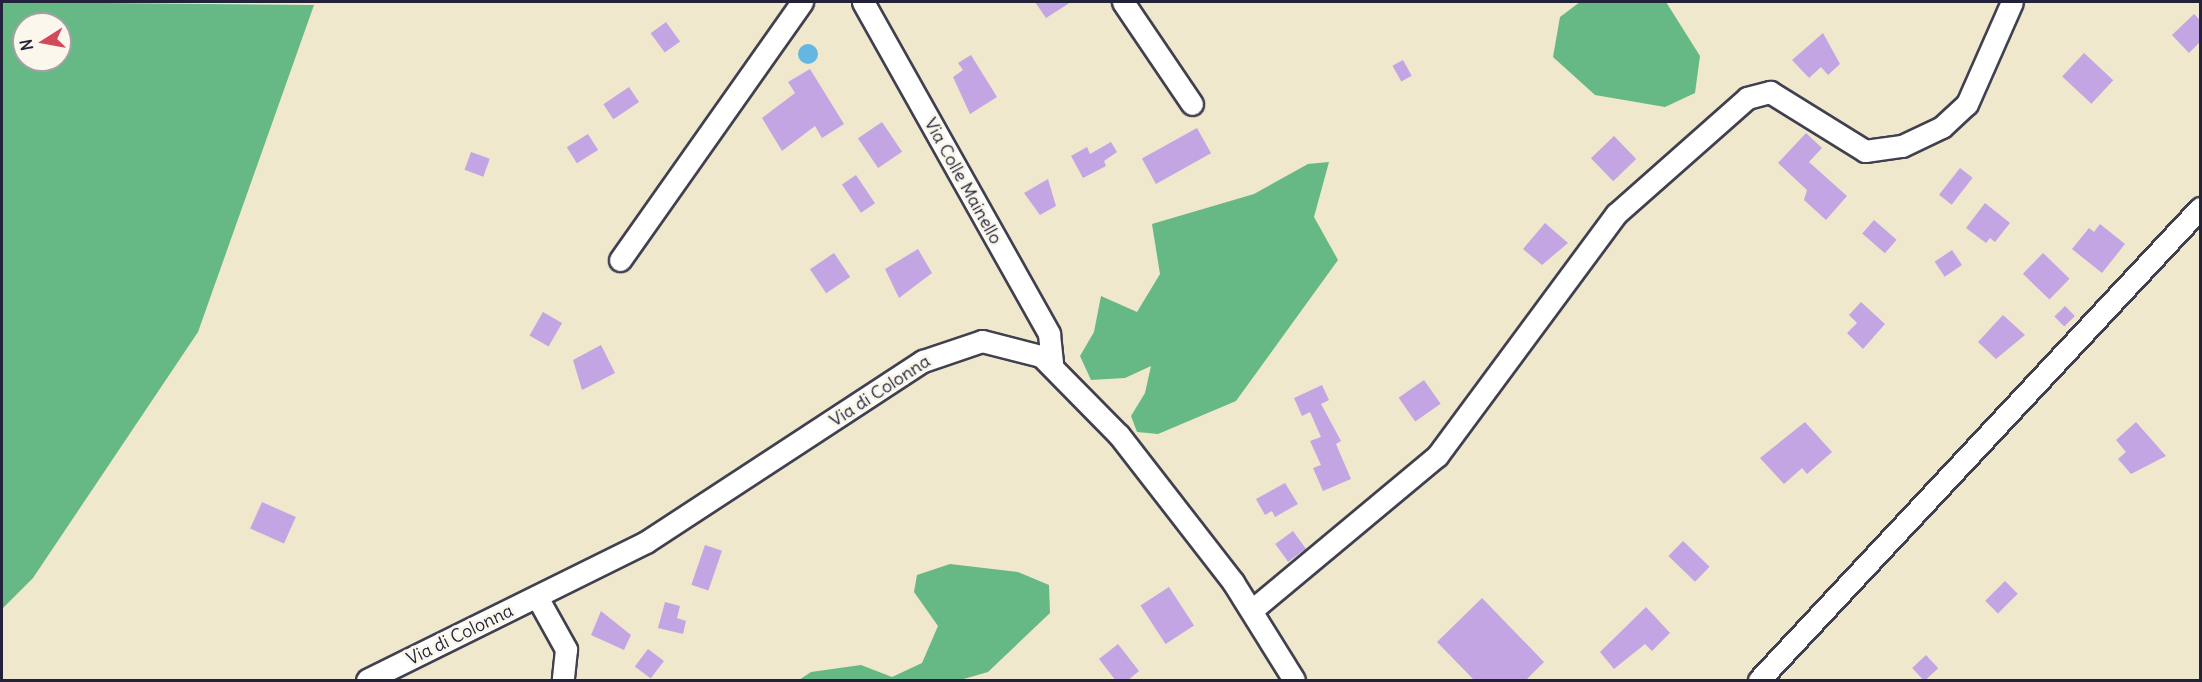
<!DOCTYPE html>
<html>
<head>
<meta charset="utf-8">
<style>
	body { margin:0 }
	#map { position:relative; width:2202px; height:682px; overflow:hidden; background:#efe8cd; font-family:Delius,sans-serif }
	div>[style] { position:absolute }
	.forest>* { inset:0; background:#66b884 }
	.water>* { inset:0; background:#65b7e1 }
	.round { border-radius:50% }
	.building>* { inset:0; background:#c3a5e3; transform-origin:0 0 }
	.roads { filter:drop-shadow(2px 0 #414051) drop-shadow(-2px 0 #414051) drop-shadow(0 2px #414051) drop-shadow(0 -2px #414051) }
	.minor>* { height:21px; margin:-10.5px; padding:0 10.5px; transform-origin:10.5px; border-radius:10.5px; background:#fff }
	span { translate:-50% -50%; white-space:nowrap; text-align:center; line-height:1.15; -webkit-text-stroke:6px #fbf7ec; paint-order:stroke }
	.street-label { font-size:18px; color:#22223b }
	.frame { position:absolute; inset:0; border:3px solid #22223b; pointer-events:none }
	.north { position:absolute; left:12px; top:12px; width:60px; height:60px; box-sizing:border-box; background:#fbf7ec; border:2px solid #a4a2a5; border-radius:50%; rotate:259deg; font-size:16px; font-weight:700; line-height:24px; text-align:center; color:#22223b }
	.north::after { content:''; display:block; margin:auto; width:21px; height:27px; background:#d1495b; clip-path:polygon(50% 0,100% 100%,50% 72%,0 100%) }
</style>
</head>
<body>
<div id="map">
	<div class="forest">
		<div style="clip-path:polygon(evenodd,2px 2px,314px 5px,198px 332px,33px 578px,2px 609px,2px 2px,24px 24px,60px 24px,60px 60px,24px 60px,24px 24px)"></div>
		<div style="clip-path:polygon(1580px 2px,1666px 2px,1700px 56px,1695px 93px,1665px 107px,1595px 95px,1553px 57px,1560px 17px)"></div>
		<div style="clip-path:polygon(1329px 162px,1314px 217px,1338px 260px,1236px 401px,1158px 434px,1137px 432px,1131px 416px,1145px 393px,1151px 366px,1125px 378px,1091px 380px,1080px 356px,1094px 332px,1101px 296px,1137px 312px,1160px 274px,1152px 224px,1254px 194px,1308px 164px)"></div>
		<div style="clip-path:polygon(950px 564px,1018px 572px,1049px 585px,1050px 613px,988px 672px,960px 680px,799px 680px,811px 672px,861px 665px,892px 677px,922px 663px,938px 626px,914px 592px,917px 575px)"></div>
	</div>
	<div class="water">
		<div class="round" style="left:798px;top:44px;width:20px;height:20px"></div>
	</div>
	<div class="building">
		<div style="clip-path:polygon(1035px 2px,1071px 2px,1046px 18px)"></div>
		<div style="clip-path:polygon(2194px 14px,2200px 20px,2200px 42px,2189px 53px,2172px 35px)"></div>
		<div style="left:666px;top:22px;width:24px;height:19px;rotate:54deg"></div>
		<div style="clip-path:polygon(1823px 33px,1840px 64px,1828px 75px,1821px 67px,1809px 78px,1792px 60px)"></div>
		<div style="left:2084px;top:53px;width:40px;height:32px;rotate:43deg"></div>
		<div style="clip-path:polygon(971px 55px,997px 97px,970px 114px,953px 77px,963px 70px,958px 63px)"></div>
		<div style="left:1403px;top:60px;width:18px;height:12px;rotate:61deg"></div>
		<div style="clip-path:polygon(810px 69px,844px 124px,822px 138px,815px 126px,782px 151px,762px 118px,795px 93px,788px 82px)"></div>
		<div style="left:629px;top:87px;width:18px;height:31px;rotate:56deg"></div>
		<div style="left:882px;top:122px;width:36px;height:29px;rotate:56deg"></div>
		<div style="left:1197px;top:128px;width:29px;height:63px;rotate:61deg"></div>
		<div style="clip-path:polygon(1806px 133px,1822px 148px,1809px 162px,1847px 196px,1826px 220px,1804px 200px,1807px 190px,1778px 163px)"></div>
		<div style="left:588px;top:134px;width:19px;height:25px;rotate:58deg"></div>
		<div style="left:1614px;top:136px;width:32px;height:32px;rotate:46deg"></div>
		<div style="clip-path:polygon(1111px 142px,1117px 152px,1104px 161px,1106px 166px,1083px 178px,1071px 156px,1087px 147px,1090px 154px)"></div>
		<div style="left:471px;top:152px;width:20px;height:19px;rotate:20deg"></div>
		<div style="left:1960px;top:168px;width:16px;height:34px;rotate:38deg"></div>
		<div style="left:856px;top:175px;width:34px;height:17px;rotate:56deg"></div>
		<div style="clip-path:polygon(1048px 179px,1056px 206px,1040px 215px,1024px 193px)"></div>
		<div style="clip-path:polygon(1985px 203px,2010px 223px,1995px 242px,1990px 238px,1986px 243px,1966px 228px)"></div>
		<div style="left:1874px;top:220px;width:30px;height:18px;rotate:41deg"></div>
		<div style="clip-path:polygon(1545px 223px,1568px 243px,1542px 265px,1523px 249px)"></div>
		<div style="clip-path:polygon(2100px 224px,2125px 244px,2102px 273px,2072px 249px,2089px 228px,2094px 232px)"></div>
		<div style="clip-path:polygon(918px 249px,932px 273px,899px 298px,885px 269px)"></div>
		<div style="left:1952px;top:250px;width:18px;height:21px;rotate:56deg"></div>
		<div style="left:834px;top:253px;width:29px;height:29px;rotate:56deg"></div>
		<div style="left:2043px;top:253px;width:37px;height:29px;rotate:44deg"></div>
		<div style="clip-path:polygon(1861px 302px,1885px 324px,1863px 349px,1847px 333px,1857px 323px,1849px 315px)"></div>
		<div style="left:2065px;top:306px;width:14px;height:15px;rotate:45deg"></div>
		<div style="left:543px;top:312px;width:22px;height:27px;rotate:30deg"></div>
		<div style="clip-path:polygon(2003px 315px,2025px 335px,1996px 359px,1978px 342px)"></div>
		<div style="clip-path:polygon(601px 345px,615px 373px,582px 390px,573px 360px)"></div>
		<div style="left:1424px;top:380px;width:29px;height:31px;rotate:55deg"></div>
		<div style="clip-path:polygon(1322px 385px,1329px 400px,1321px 404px,1341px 441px,1336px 444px,1351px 479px,1323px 491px,1313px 468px,1321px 465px,1310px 441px,1321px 437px,1310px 412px,1302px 416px,1294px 398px)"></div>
		<div style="clip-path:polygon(1805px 422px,1832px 452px,1807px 474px,1802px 468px,1784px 484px,1760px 458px)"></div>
		<div style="clip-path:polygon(2136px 422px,2166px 456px,2131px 474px,2118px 459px,2126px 452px,2116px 440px)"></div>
		<div style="clip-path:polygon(1285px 483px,1298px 504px,1275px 517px,1272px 511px,1265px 515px,1256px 499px)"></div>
		<div style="left:262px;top:502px;width:37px;height:29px;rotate:24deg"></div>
		<div style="left:1293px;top:531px;width:22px;height:22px;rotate:54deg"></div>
		<div style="left:1683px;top:541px;width:37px;height:21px;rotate:44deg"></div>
		<div style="left:705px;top:545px;width:18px;height:42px;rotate:19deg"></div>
		<div style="left:2005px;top:581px;width:18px;height:28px;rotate:45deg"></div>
		<div style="left:1169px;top:587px;width:46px;height:34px;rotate:57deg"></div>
		<div style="clip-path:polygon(1482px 598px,1544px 662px,1525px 681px,1475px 681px,1437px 642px)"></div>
		<div style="clip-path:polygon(665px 602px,680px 606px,677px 618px,686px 621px,683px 634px,658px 628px)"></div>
		<div style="clip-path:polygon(1646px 607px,1670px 633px,1652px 651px,1645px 644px,1614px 669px,1600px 652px)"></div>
		<div style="clip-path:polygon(601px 611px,631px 635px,624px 650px,591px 635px)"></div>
		<div style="clip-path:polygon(1118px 644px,1139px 671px,1127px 681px,1116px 681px,1099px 659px)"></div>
		<div style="left:648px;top:649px;width:20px;height:22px;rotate:37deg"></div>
		<div style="left:1926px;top:655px;width:18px;height:19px;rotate:47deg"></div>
	</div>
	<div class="roads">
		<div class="minor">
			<div style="left:863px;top:2px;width:381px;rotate:60.7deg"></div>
			<div style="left:1049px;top:334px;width:30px;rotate:84deg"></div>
			<div style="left:1123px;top:2px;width:123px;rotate:55.9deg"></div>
			<div style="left:620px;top:260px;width:316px;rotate:-54.8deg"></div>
			<div style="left:537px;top:597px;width:60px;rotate:60.9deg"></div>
			<div style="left:566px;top:649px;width:31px;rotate:96deg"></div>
			<div style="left:1252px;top:610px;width:241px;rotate:-39.8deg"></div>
			<div style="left:1437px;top:456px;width:301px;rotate:-53.5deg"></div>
			<div style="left:1616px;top:214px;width:175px;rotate:-41.5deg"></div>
			<div style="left:1747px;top:98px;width:24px;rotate:-15deg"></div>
			<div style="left:1770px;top:92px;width:112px;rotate:31.8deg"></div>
			<div style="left:1865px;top:151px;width:37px;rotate:-8deg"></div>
			<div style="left:1902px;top:146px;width:44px;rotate:-25.4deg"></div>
			<div style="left:1942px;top:127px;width:34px;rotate:-43deg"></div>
			<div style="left:1967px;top:104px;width:111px;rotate:-66.2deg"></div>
			<div style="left:367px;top:680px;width:311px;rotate:-26.3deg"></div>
			<div style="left:646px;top:542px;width:331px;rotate:-33.2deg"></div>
			<div style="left:923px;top:361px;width:62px;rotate:-18.7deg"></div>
			<div style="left:982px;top:341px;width:61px;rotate:14.3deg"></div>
			<div style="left:1041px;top:356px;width:111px;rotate:45.4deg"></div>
			<div style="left:1119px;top:435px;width:186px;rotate:52.2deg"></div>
			<div style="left:1233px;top:582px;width:115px;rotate:58.1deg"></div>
			<div style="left:1759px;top:680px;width:646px;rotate:-46.94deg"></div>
		</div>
	</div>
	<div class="street-label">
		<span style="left:963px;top:181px;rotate:61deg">Via Colle Mainello</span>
		<span style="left:880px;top:391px;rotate:-33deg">Via di Colonna</span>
		<span style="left:460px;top:635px;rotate:-26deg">Via di Colonna</span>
	</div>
	<div class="frame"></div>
	<div class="north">N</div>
</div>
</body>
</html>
